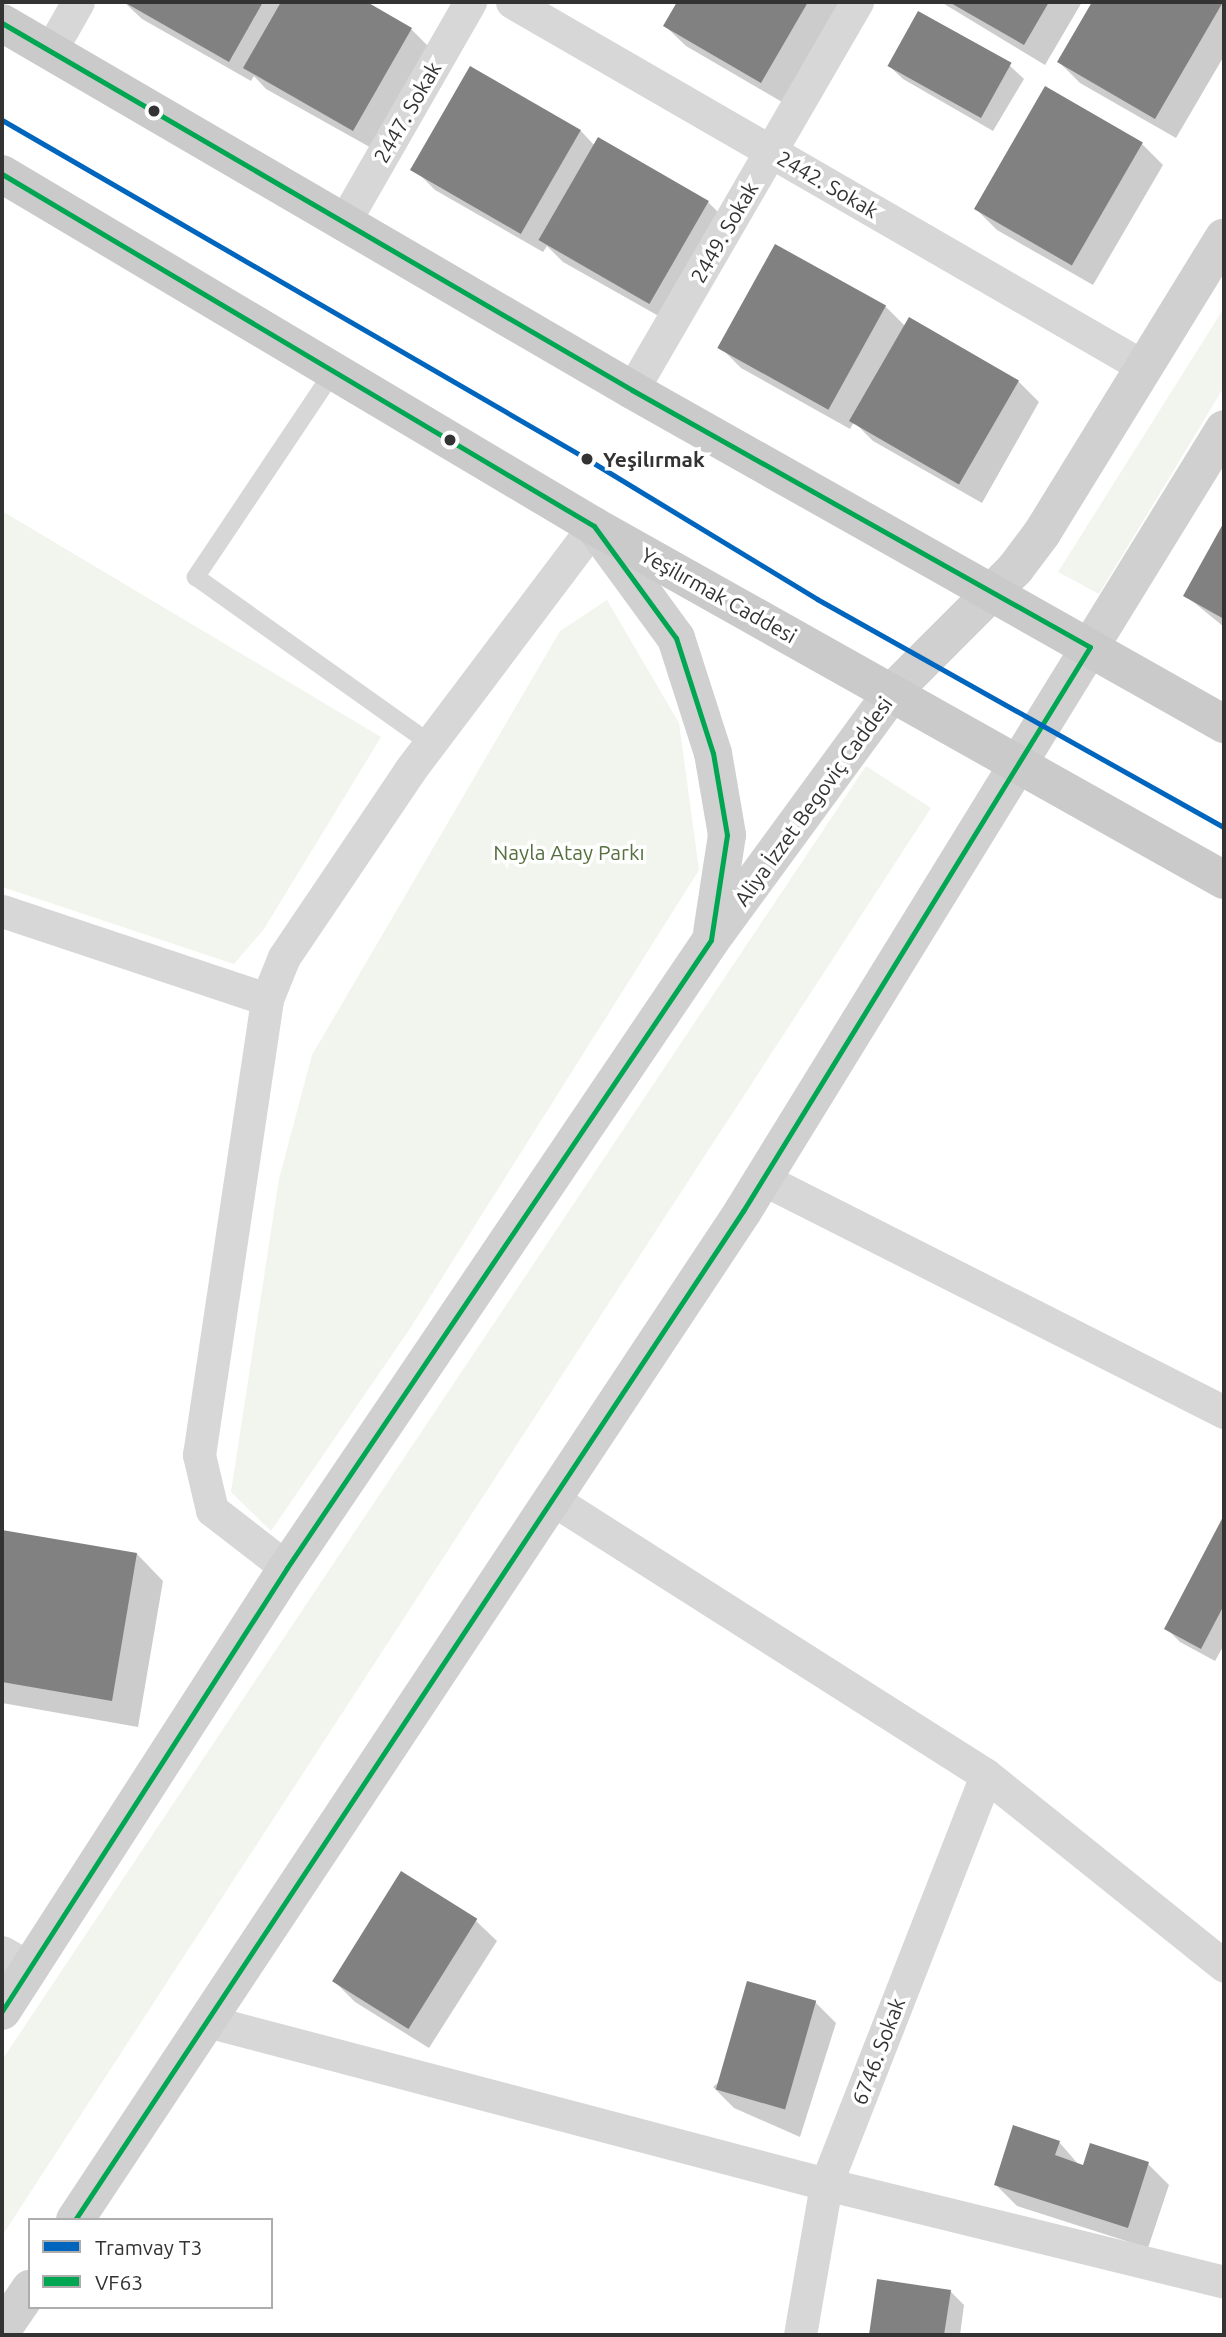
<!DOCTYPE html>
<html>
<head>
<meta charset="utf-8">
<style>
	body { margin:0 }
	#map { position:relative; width:1226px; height:2337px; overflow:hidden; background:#fff; font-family:Ubuntu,sans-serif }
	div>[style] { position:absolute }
	.green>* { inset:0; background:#f1f5ed }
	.shadow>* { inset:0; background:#0003 }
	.building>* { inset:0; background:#818181; transform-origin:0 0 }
	.lane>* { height:18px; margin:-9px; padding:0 9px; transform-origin:9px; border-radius:9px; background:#d7d7d7 }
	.street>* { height:33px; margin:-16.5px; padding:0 16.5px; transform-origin:16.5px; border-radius:16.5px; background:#d7d7d7 }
	.secondary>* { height:38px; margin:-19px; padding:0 19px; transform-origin:19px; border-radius:19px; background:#d0d0d0 }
	.primary>* { height:38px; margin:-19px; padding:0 19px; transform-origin:19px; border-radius:19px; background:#cacaca }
	.bus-1>* { height:5px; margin:-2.5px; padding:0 2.5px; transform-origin:2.5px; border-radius:2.5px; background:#00a651 }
	.tram-1>* { height:5px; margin:-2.5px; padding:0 2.5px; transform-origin:2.5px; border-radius:2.5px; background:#0065bd }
	.dots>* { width:19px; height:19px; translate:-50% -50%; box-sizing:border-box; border:4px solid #fff; border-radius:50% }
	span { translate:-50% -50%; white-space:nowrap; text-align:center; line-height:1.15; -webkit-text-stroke:7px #fff; paint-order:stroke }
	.street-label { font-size:21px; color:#333 }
	.stop-label { font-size:21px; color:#333; font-weight:700 }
	.left { translate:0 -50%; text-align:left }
	.park-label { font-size:21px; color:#56703f }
	.frame { position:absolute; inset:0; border:4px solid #333; pointer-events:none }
	.legend { position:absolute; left:28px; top:2218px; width:245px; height:91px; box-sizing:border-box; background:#fff; border:2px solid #adadad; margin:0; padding:9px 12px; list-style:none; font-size:21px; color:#333 }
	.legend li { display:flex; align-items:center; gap:14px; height:35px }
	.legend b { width:35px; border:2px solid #adadad }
</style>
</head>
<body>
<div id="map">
	<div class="green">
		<div style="clip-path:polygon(1224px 308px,1224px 387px,1099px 594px,1058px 572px)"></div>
		<div style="clip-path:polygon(2px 511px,381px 737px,264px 929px,234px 964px,2px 887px)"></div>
		<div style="clip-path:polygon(607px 600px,679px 723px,699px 870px,411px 1327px,271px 1531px,231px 1492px,279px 1179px,312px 1055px,560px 631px)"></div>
		<div style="clip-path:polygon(866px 766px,931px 808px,2px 2236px,2px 2060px)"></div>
	</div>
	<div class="shadow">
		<div style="clip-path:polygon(124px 2px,363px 2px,411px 29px,432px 50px,375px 150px,266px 89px,254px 76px,251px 81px,142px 19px)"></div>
		<div style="clip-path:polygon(679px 2px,840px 2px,782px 102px,686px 46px,665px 26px)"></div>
		<div style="clip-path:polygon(941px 2px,1082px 2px,1045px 65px)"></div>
		<div style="clip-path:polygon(1094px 2px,1224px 2px,1224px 56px,1176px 138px,1080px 83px,1059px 62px)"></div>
		<div style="clip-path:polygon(888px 65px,1009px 65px,1024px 79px,993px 131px,903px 79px)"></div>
		<div style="clip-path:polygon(1046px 88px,1142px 144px,1163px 165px,1093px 285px,997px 230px,976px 209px)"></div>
		<div style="clip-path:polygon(580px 130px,595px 146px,708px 202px,729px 223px,671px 323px,563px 262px,547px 246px,543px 252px,435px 190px,414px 169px)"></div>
		<div style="clip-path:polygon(885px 306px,905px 326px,1018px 381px,1039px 402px,982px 503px,873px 441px,854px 422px,850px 429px,741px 368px,720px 347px)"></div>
		<div style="clip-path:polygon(1224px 526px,1224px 627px,1185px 595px)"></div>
		<div style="clip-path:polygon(1224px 1519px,1224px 1645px,1215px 1661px,1180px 1642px,1166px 1628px)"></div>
		<div style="clip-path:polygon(2px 1531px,137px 1554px,163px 1581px,138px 1727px,2px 1703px)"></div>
		<div style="clip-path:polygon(402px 1874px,476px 1921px,497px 1941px,429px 2048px,355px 2002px,334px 1981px)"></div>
		<div style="clip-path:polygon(815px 2002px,836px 2023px,800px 2137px,734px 2108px,713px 2087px)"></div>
		<div style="clip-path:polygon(1059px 2142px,1079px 2165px,1148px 2164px,1169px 2185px,1148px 2248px,1017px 2206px,996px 2185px)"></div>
		<div style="clip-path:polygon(878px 2281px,950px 2291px,964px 2305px,960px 2335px,871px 2335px)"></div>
	</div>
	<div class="building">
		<div style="clip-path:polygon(124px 2px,263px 2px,229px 62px)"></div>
		<div style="clip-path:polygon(281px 2px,367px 2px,412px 28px,353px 131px,243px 68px)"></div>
		<div style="clip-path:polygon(677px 2px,808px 2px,761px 83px,663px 26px)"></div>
		<div style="clip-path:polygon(949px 2px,1049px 2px,1024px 45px)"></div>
		<div style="clip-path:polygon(1092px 2px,1223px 2px,1155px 119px,1057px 62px)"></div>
		<div style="left:918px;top:11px;width:107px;height:63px;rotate:29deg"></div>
		<div style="left:470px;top:66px;width:128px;height:120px;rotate:30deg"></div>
		<div style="left:1045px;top:86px;width:113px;height:142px;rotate:30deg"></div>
		<div style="left:598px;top:137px;width:128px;height:119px;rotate:30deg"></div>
		<div style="left:775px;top:244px;width:127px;height:119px;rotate:29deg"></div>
		<div style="left:909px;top:317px;width:127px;height:120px;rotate:30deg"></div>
		<div style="clip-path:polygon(1224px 522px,1224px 619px,1183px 596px)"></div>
		<div style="clip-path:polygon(1224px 1515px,1224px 1605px,1201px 1649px,1164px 1629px)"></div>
		<div style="clip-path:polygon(2px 1530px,137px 1553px,112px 1701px,2px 1682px)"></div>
		<div style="left:401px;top:1871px;width:90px;height:130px;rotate:32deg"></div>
		<div style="left:747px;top:1981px;width:72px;height:113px;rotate:16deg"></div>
		<div style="clip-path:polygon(1013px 2125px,1060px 2141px,1055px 2155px,1083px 2165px,1090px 2143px,1149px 2162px,1128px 2228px,994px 2185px)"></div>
		<div style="clip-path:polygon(877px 2279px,951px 2290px,944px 2335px,869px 2335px)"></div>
	</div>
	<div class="lane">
		<div style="left:333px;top:372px;width:247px;rotate:123.8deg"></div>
		<div style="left:196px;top:577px;width:287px;rotate:35.4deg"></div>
	</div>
	<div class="street">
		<div style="left:512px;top:2px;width:730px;rotate:30.01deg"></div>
		<div style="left:50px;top:51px;width:56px;rotate:-60.3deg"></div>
		<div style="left:344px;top:222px;width:254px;rotate:-60.2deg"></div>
		<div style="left:632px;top:390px;width:449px;rotate:-59.9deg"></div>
		<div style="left:2px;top:911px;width:279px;rotate:18.4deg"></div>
		<div style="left:763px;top:1179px;width:517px;rotate:26.81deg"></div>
		<div style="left:552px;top:1499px;width:514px;rotate:32.45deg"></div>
		<div style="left:986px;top:1775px;width:305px;rotate:38.7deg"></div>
		<div style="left:287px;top:1568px;width:95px;rotate:-142.3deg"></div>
		<div style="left:212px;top:1510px;width:57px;rotate:-103.3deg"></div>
		<div style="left:199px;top:1455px;width:461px;rotate:-81.5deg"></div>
		<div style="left:267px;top:999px;width:45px;rotate:-68deg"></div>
		<div style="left:284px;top:957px;width:225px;rotate:-56deg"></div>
		<div style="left:410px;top:770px;width:306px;rotate:-53deg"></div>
		<div style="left:2px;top:1952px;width:32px;rotate:30deg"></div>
		<div style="left:207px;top:2021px;width:640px;rotate:14.75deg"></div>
		<div style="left:826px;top:2184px;width:410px;rotate:13.8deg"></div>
		<div style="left:800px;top:2335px;width:153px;rotate:-80.2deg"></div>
		<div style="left:826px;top:2184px;width:439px;rotate:-68.6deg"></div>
	</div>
	<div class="secondary">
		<div style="left:594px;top:526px;width:139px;rotate:53.8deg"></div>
		<div style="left:676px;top:638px;width:121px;rotate:72.2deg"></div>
		<div style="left:713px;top:753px;width:83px;rotate:80.3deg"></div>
		<div style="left:727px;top:835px;width:99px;rotate:98.7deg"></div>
		<div style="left:2px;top:2011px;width:527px;rotate:-57.25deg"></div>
		<div style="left:287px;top:1568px;width:758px;rotate:-55.97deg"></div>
		<div style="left:711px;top:940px;width:308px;rotate:-53.8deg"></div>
		<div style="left:893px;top:691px;width:173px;rotate:-45deg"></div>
		<div style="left:1015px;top:569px;width:45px;rotate:-53.1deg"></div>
		<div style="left:1042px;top:533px;width:347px;rotate:-58.4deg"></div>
		<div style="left:75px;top:2220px;width:1210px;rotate:-56.49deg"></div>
		<div style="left:743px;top:1211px;width:918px;rotate:-58.4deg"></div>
		<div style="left:2px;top:2330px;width:50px;rotate:-55.7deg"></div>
	</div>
	<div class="primary">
		<div style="left:2px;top:23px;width:729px;rotate:30.22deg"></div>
		<div style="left:632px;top:390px;width:680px;rotate:29.43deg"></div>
		<div style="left:2px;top:174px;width:689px;rotate:30.74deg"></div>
		<div style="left:594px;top:526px;width:723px;rotate:29.33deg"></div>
	</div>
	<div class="bus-1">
		<div style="left:2px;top:23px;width:729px;rotate:30.22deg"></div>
		<div style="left:632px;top:390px;width:525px;rotate:29.3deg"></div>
		<div style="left:1090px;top:647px;width:662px;rotate:121.6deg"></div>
		<div style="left:743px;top:1211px;width:1210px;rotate:123.51deg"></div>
		<div style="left:2px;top:174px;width:689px;rotate:30.74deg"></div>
		<div style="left:594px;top:526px;width:139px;rotate:53.8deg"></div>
		<div style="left:676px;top:638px;width:121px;rotate:72.2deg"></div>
		<div style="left:713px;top:753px;width:83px;rotate:80.3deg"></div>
		<div style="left:727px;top:835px;width:106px;rotate:98.7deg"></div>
		<div style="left:711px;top:940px;width:758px;rotate:124.03deg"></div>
		<div style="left:287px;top:1568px;width:527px;rotate:122.75deg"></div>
	</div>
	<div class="tram-1">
		<div style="left:2px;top:120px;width:670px;rotate:30.08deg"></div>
		<div style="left:582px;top:456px;width:275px;rotate:31.3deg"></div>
		<div style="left:817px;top:599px;width:467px;rotate:29.3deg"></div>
	</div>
	<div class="dots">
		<div style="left:154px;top:111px;background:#333"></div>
		<div style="left:450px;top:440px;background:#333"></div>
		<div style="left:587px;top:459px;background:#333"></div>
	</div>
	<div class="street-label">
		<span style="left:407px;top:112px;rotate:-60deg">2447. Sokak</span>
		<span style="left:828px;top:184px;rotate:30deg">2442. Sokak</span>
		<span style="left:724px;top:232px;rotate:-60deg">2449. Sokak</span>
		<span style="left:719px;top:595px;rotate:29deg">Yeşilırmak Caddesi</span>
		<span style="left:813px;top:801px;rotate:-54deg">Aliya İzzet Begoviç Caddesi</span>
		<span style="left:878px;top:2051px;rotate:-69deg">6746. Sokak</span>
	</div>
	<div class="stop-label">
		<span class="left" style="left:603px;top:459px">Yeşilırmak</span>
	</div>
	<div class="park-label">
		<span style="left:569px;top:852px">Nayla Atay Parkı</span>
	</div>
	<div class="frame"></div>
	<ul class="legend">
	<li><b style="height:9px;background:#0065bd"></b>Tramvay T3</li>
	<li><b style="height:9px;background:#00a651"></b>VF63</li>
	</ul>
</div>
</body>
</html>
